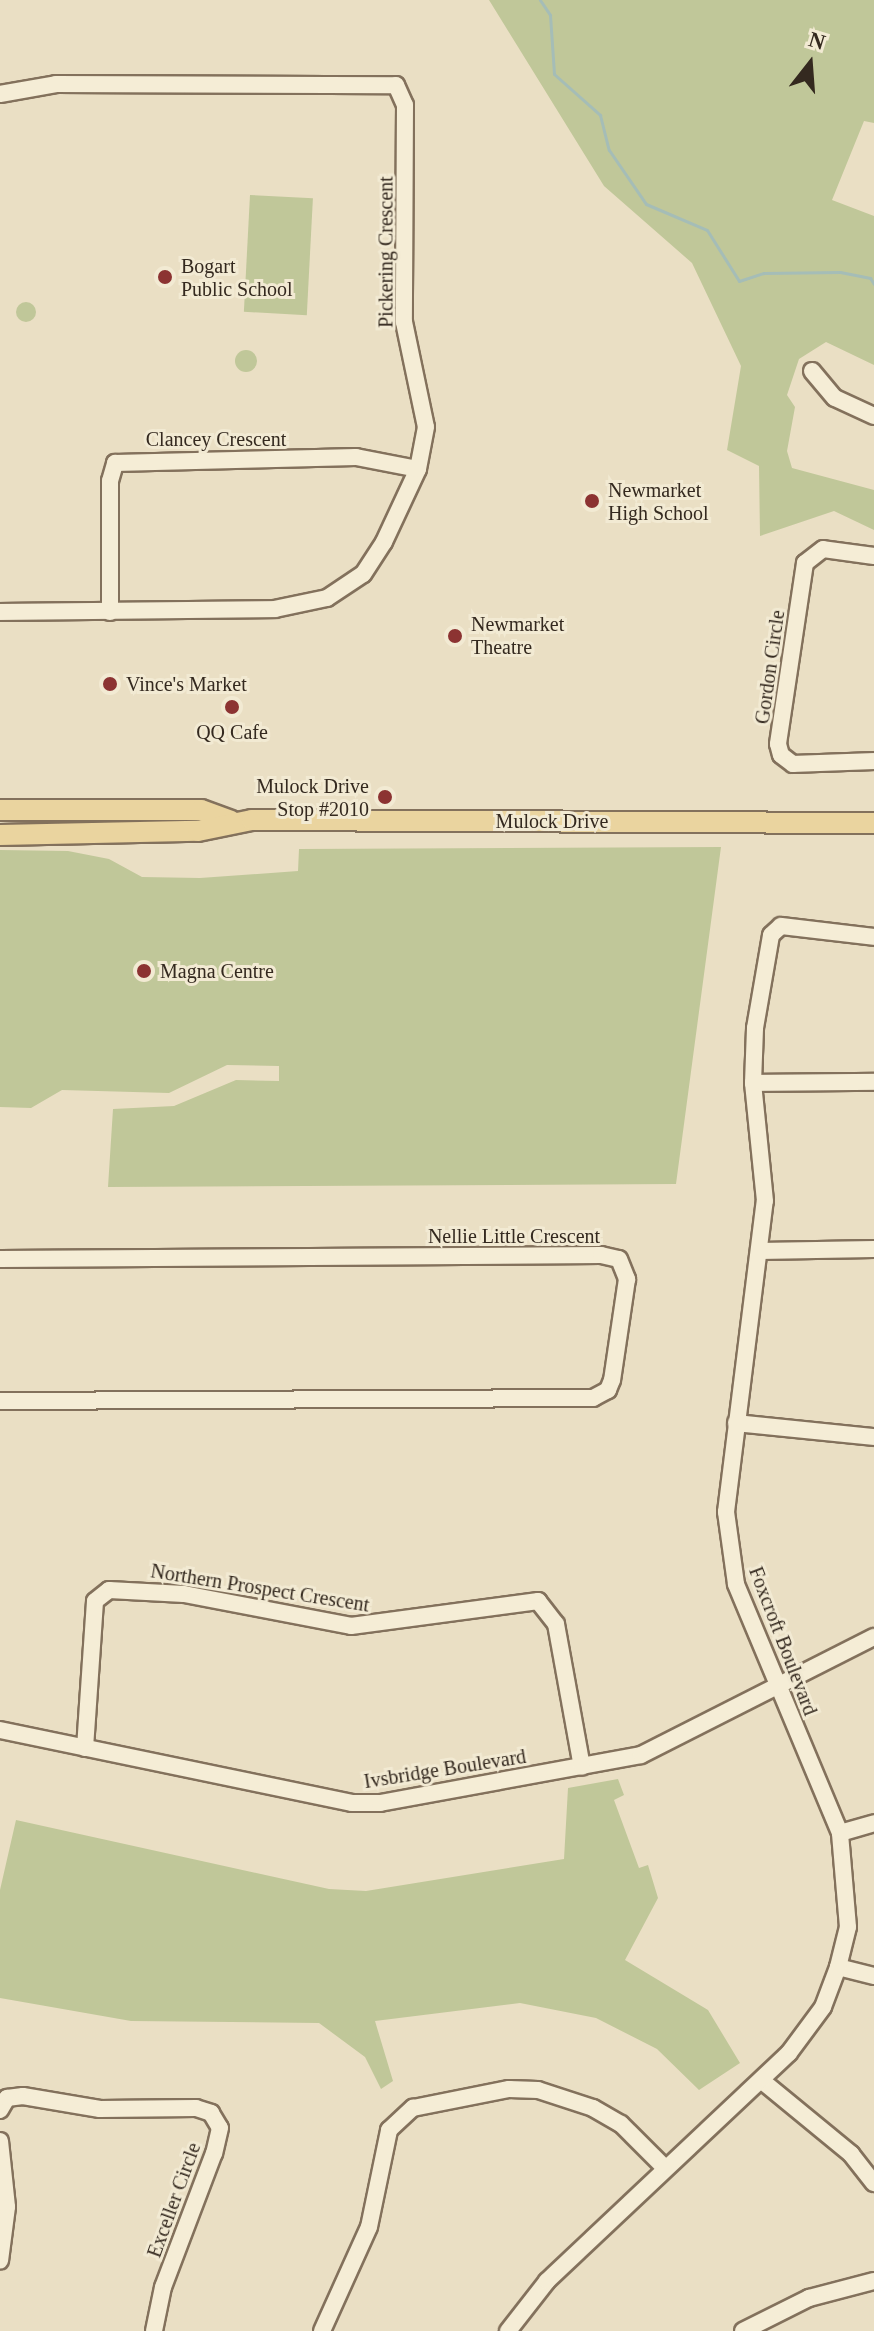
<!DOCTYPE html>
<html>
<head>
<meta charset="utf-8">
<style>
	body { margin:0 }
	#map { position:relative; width:874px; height:2331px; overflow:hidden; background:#eadfc4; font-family:"Times New Roman",serif }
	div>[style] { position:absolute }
	.green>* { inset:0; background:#c0c799; transform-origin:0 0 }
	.round { border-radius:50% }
	.stream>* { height:3px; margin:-1.5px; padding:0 1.5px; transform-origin:1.5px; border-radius:1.5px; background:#a5bdb7 }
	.roads { filter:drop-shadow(2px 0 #83715c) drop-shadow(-2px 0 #83715c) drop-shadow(0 2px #83715c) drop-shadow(0 -2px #83715c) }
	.minor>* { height:16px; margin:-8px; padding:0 8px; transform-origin:8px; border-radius:8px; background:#f5edd6 }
	.major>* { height:20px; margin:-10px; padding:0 10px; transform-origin:10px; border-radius:10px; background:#ead49f }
	.dots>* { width:22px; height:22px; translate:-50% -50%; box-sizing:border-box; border:4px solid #f2ead3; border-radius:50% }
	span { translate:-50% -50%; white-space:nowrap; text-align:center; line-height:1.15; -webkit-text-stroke:6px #f2ead3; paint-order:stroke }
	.street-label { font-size:20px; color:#34291f }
	.poi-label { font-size:20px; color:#34291f }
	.left { translate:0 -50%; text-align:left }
	.right { translate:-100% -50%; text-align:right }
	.north { position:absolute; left:770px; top:24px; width:80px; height:80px; -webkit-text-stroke:6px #f2ead3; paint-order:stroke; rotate:17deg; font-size:22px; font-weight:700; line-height:32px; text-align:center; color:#34291f }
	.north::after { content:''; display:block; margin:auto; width:28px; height:36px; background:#34291f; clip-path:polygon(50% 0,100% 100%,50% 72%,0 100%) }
</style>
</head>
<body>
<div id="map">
	<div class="green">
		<div style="clip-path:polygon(489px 0,874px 0,874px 123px,864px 121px,832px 200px,874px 216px,874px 365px,826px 342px,799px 359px,787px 395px,795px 407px,787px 451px,792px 468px,874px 490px,874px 530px,834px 511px,760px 536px,759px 466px,727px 450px,741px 366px,692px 263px,604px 186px)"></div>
		<div style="left:250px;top:195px;width:63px;height:117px;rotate:3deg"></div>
		<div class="round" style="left:16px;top:302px;width:20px;height:20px"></div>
		<div class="round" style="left:235px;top:350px;width:22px;height:22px"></div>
		<div style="clip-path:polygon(721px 847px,676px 1184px,108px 1187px,113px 1109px,174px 1106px,236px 1080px,279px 1081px,279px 1066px,227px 1065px,169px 1093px,62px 1090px,31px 1108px,0 1107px,0 850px,68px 851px,109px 859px,142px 877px,200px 878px,298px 871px,299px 849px)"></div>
		<div style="clip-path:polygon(618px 1779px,624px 1795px,614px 1800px,639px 1868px,648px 1865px,658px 1898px,625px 1960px,708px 2010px,740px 2063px,699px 2090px,657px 2049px,596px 2018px,520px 2003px,375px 2021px,393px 2081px,381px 2089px,365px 2057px,319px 2023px,131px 2021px,0 1998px,0 1890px,16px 1820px,329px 1889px,366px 1891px,564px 1859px,568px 1788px)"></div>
	</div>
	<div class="stream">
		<div style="left:540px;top:0;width:18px;rotate:56deg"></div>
		<div style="left:550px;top:15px;width:59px;rotate:86.1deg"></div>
		<div style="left:554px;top:74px;width:62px;rotate:41.7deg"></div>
		<div style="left:600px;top:115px;width:36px;rotate:76deg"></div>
		<div style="left:609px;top:150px;width:65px;rotate:55.6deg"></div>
		<div style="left:646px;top:204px;width:66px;rotate:23.1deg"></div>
		<div style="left:707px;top:230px;width:60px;rotate:57.9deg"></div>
		<div style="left:739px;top:281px;width:26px;rotate:-18deg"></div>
		<div style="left:764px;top:273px;width:76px;rotate:-0.8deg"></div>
		<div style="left:840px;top:272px;width:31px;rotate:11deg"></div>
		<div style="left:870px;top:278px;width:7px;rotate:56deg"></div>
	</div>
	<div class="roads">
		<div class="minor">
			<div style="left:0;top:94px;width:57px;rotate:-10.1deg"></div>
			<div style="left:56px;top:84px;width:340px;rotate:0.2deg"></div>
			<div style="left:396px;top:85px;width:22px;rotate:66deg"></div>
			<div style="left:405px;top:105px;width:217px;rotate:90.3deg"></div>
			<div style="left:404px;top:322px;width:107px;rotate:78.2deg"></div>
			<div style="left:426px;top:427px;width:43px;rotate:100.8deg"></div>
			<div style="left:418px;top:469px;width:81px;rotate:115deg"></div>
			<div style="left:384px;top:542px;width:38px;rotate:123deg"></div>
			<div style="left:363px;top:574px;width:43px;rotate:146.3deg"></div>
			<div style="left:327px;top:598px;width:53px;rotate:168.1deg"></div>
			<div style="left:275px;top:609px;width:275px;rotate:179.4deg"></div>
			<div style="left:812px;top:371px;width:35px;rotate:50deg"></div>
			<div style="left:835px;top:398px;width:43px;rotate:24.8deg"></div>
			<div style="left:874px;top:556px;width:51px;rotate:-172.2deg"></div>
			<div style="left:823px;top:549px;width:23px;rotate:142deg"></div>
			<div style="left:805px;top:563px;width:183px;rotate:98.5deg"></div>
			<div style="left:778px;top:744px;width:11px;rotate:75deg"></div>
			<div style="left:781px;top:755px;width:15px;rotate:37deg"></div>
			<div style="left:793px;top:764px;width:81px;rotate:-2.1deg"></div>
			<div style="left:110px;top:612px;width:131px;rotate:-90deg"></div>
			<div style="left:110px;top:481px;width:19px;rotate:-74deg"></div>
			<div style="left:115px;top:463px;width:241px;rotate:-1.4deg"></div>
			<div style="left:356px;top:457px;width:63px;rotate:11deg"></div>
			<div style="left:753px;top:1083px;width:121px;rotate:-0.5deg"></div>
			<div style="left:759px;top:1251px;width:115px;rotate:-1deg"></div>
			<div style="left:0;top:1259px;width:601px;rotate:-0.38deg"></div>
			<div style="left:601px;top:1255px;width:18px;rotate:13deg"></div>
			<div style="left:619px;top:1259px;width:22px;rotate:68deg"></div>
			<div style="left:627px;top:1279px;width:102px;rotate:98.4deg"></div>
			<div style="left:612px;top:1380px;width:11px;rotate:112deg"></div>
			<div style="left:608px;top:1390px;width:17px;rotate:152deg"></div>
			<div style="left:593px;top:1398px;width:593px;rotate:179.71deg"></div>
			<div style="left:736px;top:1423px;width:139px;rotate:5.8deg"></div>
			<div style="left:0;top:1730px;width:359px;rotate:11.7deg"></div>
			<div style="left:352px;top:1803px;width:28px"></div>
			<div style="left:380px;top:1803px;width:265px;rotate:-10.4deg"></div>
			<div style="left:641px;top:1755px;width:261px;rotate:-26.9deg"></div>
			<div style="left:85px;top:1748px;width:147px;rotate:-86.1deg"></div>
			<div style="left:95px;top:1601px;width:18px;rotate:-38deg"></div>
			<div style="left:109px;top:1590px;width:75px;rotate:3.1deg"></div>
			<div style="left:184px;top:1594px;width:170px;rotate:10.8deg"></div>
			<div style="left:351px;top:1626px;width:189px;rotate:-7.6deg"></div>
			<div style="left:538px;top:1601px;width:29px;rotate:52deg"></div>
			<div style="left:556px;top:1624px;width:145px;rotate:79.7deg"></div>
			<div style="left:840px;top:1833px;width:35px;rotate:-16deg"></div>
			<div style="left:838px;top:1967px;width:37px;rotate:14deg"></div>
			<div style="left:761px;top:2080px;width:117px;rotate:39.4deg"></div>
			<div style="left:851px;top:2154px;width:37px;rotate:52deg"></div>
			<div style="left:0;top:2110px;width:14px;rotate:-60deg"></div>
			<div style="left:7px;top:2098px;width:16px;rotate:-7deg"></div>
			<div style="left:23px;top:2096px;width:78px;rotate:9.6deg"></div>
			<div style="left:100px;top:2109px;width:96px;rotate:-0.6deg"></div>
			<div style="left:196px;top:2108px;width:16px;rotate:18deg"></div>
			<div style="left:211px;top:2113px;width:17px;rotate:59deg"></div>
			<div style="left:220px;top:2128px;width:26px;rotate:103deg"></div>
			<div style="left:214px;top:2153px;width:143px;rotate:110.8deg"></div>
			<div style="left:163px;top:2287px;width:45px;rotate:101.6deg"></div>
			<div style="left:0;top:2141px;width:66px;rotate:83.9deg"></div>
			<div style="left:7px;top:2207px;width:54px;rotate:97.4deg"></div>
			<div style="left:322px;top:2331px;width:114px;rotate:-65.7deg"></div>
			<div style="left:369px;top:2227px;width:99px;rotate:-78.3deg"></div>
			<div style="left:389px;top:2130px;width:33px;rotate:-43deg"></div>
			<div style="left:413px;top:2108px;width:98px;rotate:-11.2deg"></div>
			<div style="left:509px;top:2089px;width:29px;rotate:2deg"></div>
			<div style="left:538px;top:2090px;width:58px;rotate:18.1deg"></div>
			<div style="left:593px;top:2108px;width:32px;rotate:30deg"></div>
			<div style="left:621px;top:2124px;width:62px;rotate:45deg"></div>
			<div style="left:508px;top:2331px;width:63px;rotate:-52deg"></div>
			<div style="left:547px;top:2281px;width:332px;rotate:-43.3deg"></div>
			<div style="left:789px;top:2053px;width:57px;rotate:-53.5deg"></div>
			<div style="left:823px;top:2007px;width:43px;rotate:-69.4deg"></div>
			<div style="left:838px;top:1967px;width:41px;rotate:-76deg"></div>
			<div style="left:848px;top:1927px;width:94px;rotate:-94.9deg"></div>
			<div style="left:840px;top:1833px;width:270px;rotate:-112.7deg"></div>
			<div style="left:736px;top:1584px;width:73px;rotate:-97.9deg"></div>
			<div style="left:726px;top:1512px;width:313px;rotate:-82.9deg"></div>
			<div style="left:765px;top:1201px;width:119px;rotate:-95.8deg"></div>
			<div style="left:753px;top:1083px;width:55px;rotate:-87.9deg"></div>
			<div style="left:755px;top:1028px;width:94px;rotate:-80.2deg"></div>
			<div style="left:771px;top:935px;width:13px;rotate:-42deg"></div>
			<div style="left:781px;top:926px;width:94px;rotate:6.7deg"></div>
			<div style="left:743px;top:2331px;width:74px;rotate:-26.6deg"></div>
			<div style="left:809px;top:2298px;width:67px;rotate:-14.7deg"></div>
		</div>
		<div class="major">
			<div style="left:0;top:810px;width:201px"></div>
			<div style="left:201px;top:810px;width:32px;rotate:20deg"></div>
			<div style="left:0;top:835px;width:198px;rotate:-1.2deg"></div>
			<div style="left:198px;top:831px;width:55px;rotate:-11.5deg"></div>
			<div style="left:252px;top:820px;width:622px;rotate:0.28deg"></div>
		</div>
	</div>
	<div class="dots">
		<div style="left:165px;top:277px;background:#8c3332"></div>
		<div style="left:592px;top:501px;background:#8c3332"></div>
		<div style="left:455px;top:636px;background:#8c3332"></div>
		<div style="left:110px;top:684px;background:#8c3332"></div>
		<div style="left:232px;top:707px;background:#8c3332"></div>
		<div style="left:385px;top:797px;background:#8c3332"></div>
		<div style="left:144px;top:971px;background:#8c3332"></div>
	</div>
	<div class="street-label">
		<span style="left:386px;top:252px;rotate:-90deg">Pickering Crescent</span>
		<span style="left:216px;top:439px">Clancey Crescent</span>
		<span style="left:770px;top:667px;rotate:-82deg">Gordon Circle</span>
		<span style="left:552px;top:821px">Mulock Drive</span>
		<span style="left:514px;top:1236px">Nellie Little Crescent</span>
		<span style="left:260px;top:1588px;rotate:9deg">Northern Prospect Crescent</span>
		<span style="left:783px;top:1641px;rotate:69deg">Foxcroft Boulevard</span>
		<span style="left:445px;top:1769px;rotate:-9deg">Ivsbridge Boulevard</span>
		<span style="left:174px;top:2200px;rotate:-70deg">Exceller Circle</span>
	</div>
	<div class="poi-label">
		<span class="left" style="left:181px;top:278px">Bogart<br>Public School</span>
		<span class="left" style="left:608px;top:502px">Newmarket<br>High School</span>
		<span class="left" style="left:471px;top:636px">Newmarket<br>Theatre</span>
		<span class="left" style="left:126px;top:684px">Vince's Market</span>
		<span style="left:232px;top:732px">QQ Cafe</span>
		<span class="right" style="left:369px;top:798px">Mulock Drive<br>Stop #2010</span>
		<span class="left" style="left:160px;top:971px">Magna Centre</span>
	</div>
	<div class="north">N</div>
</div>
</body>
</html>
